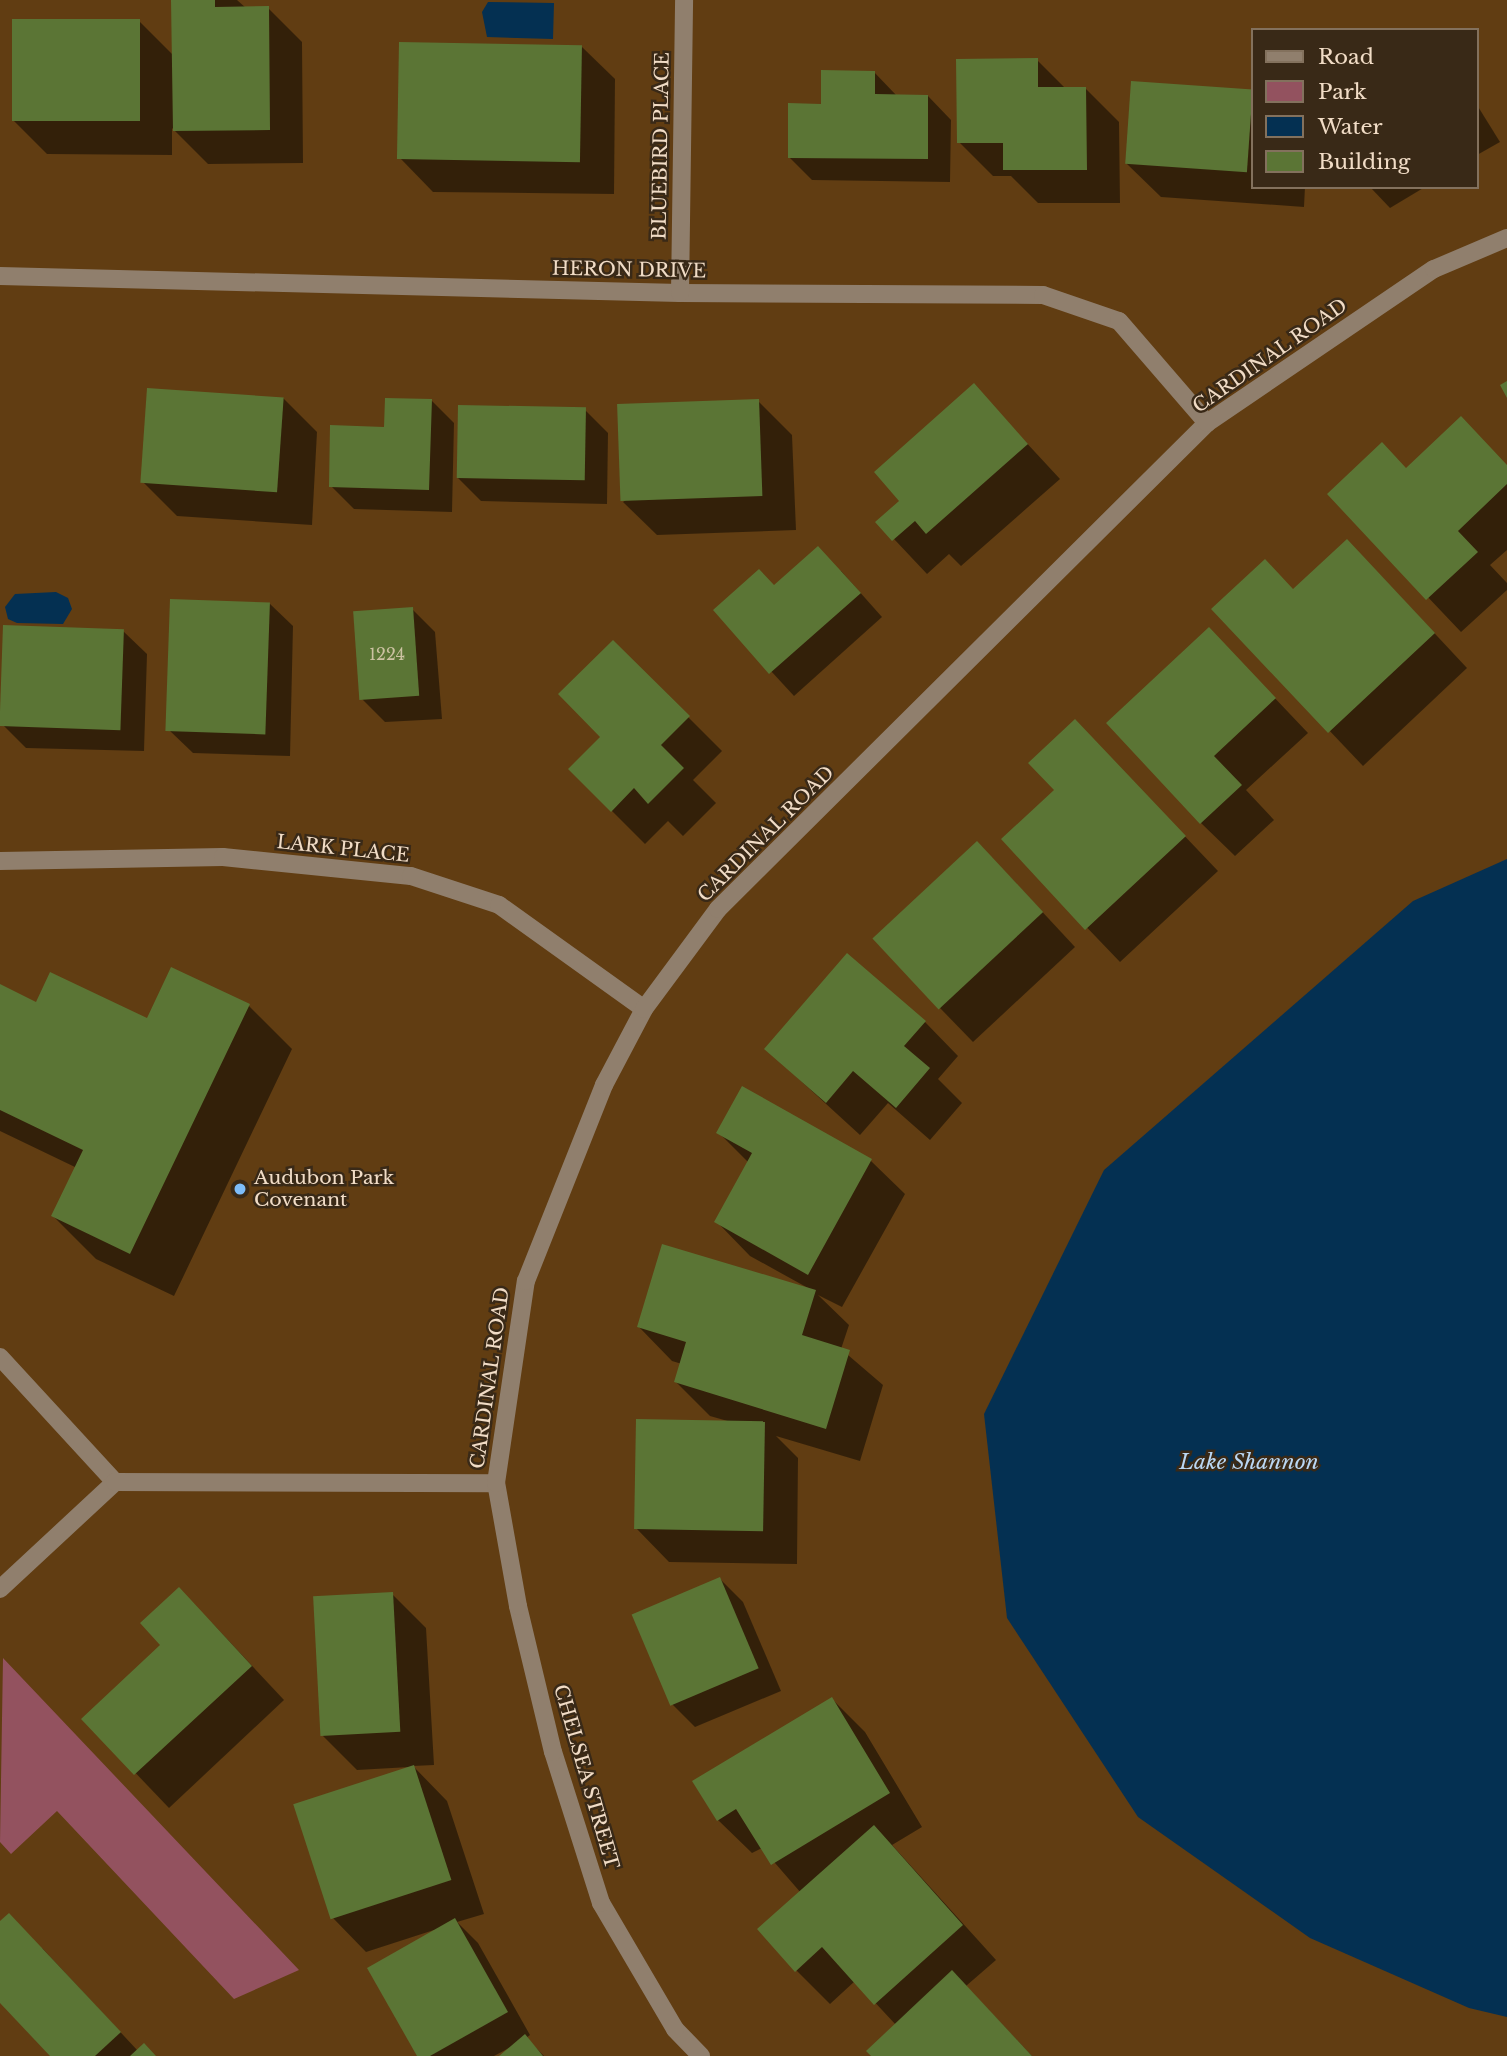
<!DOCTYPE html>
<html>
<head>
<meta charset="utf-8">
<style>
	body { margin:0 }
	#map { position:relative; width:1507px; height:2056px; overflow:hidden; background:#613d12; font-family:"Libre Baskerville",serif }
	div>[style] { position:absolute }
	.green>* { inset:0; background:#93525f }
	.water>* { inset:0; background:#043052 }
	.shadow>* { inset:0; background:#0007 }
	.building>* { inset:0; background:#5b7535; transform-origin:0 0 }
	.minor>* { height:18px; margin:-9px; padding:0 9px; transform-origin:9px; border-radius:9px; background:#907f6d }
	.dots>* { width:19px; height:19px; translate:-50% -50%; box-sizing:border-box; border:4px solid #392917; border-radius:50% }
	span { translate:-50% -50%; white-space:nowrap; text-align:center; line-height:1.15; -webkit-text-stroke:5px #392917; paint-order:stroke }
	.number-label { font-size:16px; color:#ccc2a2 }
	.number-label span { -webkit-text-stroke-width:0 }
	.street-label { font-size:19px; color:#f1dcc6 }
	.poi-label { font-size:19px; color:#f1dcc6 }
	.left { translate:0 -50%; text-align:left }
	.water-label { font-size:21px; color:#bad7f3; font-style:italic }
	.legend { position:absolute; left:1251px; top:28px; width:228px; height:161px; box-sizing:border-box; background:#392917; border:2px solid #83715d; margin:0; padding:9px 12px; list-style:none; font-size:21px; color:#f1dcc6 }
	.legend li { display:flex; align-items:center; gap:14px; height:35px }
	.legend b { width:35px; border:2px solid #83715d }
</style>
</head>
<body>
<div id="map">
	<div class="green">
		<div style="clip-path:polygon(3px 1658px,299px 1970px,234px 1999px,57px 1811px,11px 1854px,0 1842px)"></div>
	</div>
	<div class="water">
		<div style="clip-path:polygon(488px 2px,554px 3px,553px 39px,487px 37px,482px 12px)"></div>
		<div style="clip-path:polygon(56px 592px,68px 598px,72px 609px,63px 624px,17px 623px,8px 619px,5px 607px,15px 594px)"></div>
		<div style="clip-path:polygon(1507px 859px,1507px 2017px,1469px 2008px,1310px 1938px,1138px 1817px,1007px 1618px,984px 1414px,1104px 1170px,1413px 901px)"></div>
	</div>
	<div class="shadow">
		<div style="clip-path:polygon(173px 0,237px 0,246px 8px,268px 8px,302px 42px,303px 163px,208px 164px,172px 128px,172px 155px,47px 154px,14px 121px,139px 21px,174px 56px)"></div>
		<div style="clip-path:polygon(581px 46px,615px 79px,614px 194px,433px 192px,400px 158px)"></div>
		<div style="clip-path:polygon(1037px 60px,1066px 89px,1085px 88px,1119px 122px,1120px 203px,1038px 203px,1011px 176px,993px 176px,959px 142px)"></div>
		<div style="clip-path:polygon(874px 72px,897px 96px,928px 96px,951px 120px,950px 182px,812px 180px,789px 157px,823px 105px)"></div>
		<div style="clip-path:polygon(1132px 83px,1253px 91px,1253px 187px,1305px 187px,1304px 207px,1161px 197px,1127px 164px)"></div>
		<div style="clip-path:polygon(1477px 105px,1500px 142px,1477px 155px)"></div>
		<div style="clip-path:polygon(1370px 187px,1425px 187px,1390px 208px)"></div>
		<div style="clip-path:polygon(974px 386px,1060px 479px,961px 566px,949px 554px,927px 574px,878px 522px,902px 501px)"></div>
		<div style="clip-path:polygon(283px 398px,317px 432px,312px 525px,177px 516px,143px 482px)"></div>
		<div style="clip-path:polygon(431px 400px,454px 423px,452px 512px,354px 509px,331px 486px,385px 428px)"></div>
		<div style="clip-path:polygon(758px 401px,792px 435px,796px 530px,657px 535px,623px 502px)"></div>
		<div style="clip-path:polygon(585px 410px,608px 433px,607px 504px,481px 501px,458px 478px)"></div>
		<div style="clip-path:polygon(1507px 465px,1507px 550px,1490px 565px,1507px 583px,1507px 590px,1461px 632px,1330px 494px,1407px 469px)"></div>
		<div style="clip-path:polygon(841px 571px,882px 617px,794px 696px,715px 610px,774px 587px)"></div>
		<div style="clip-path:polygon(1380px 575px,1467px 668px,1363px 766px,1214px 609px)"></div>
		<div style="clip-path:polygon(269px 603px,293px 626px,290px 756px,193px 753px,169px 730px)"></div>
		<div style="clip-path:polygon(412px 609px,435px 632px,442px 719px,385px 722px,362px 699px)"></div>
		<div style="clip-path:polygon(1209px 629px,1308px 733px,1246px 790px,1274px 820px,1235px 856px,1201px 823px)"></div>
		<div style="clip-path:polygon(123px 631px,147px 654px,144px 751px,26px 748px,3px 725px)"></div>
		<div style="clip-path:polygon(613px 642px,722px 751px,693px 780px,716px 803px,683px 836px,668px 821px,645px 844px,570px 769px,603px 737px)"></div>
		<div style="clip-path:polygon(1075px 721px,1218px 871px,1120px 962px,1003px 840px,1056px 790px)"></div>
		<div style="clip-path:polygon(1010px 877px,1075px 947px,973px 1042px,940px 1008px)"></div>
		<div style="clip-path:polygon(0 986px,37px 1004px,148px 1021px,249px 1006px,292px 1049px,174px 1296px,96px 1259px,53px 1216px,77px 1168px,0 1131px)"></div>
		<div style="clip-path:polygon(925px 1022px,958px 1056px,938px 1079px,962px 1103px,930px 1140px,888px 1103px,860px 1135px,766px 1049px)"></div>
		<div style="clip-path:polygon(743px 1089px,871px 1161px,905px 1194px,842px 1307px,818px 1295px,849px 1325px,841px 1349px,883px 1385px,860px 1461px,776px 1436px,798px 1458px,797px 1564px,669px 1562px,636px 1528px,731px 1422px,710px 1416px,676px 1382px,682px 1364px,672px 1361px,639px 1327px,808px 1288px,750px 1256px,717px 1222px,749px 1163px,718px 1132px)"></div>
		<div style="clip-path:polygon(720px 1579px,743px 1602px,781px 1691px,695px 1727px,672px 1704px)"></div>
		<div style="clip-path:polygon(392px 1594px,426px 1628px,434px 1765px,413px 1766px,447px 1801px,484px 1914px,457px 1922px,478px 1943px,530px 2035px,526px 2038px,544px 2056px,501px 2056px,509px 2048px,494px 2056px,419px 2056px,434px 1930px,366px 1952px,333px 1918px,410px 1767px,357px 1770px,323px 1736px)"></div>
		<div style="clip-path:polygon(212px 1623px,284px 1700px,169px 1808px,84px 1719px)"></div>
		<div style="clip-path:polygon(832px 1699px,865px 1732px,922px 1827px,892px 1845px,996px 1960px,966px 1986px,1032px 2056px,873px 2056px,896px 2025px,855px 1981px,830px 2004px,796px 1970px,801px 1893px,762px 1848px,752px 1853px,718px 1820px)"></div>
		<div style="clip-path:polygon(0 1924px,43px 1949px,138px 2051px,155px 2056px,52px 2056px,0 2000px)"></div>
	</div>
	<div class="building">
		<div style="clip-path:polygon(171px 0,215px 0,215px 7px,269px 6px,270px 130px,173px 131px)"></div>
		<div style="left:12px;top:19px;width:128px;height:102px"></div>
		<div style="left:399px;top:42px;width:183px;height:117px;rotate:1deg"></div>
		<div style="clip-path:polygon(1038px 58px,1038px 87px,1086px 87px,1087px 170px,1003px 170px,1003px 143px,957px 143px,956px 59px)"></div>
		<div style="clip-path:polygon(821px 70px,875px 71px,875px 94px,928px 95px,928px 159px,788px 158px,788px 103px,821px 104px)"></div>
		<div style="left:1131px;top:81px;width:122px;height:83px;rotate:4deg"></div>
		<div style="clip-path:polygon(1507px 381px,1507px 398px,1500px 385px)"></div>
		<div style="clip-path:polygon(974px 383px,1028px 444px,926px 534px,915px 521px,892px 541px,875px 522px,899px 501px,874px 472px)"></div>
		<div style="left:147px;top:388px;width:137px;height:95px;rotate:4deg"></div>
		<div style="clip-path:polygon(385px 398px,432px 399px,429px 490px,329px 487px,330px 425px,384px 427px)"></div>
		<div style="left:759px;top:399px;width:97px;height:142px;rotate:88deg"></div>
		<div style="left:458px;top:405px;width:128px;height:73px;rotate:1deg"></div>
		<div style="clip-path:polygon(1461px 416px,1507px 465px,1507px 484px,1458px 531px,1478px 552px,1426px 600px,1327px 494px,1382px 442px,1406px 468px)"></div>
		<div style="clip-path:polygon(1347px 539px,1435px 633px,1328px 733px,1211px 609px,1265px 559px,1293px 589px)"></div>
		<div style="clip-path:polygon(818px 546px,861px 593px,769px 674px,713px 610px,759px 569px,774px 585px)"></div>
		<div style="left:170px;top:599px;width:100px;height:132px;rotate:2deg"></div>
		<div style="left:413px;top:607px;width:89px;height:60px;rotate:86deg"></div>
		<div style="left:3px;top:625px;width:121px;height:101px;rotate:2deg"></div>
		<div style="clip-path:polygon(1209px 627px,1276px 698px,1214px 756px,1242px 785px,1200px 824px,1106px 723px)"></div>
		<div style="clip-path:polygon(613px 640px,690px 716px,661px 745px,684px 768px,648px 804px,634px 788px,611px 812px,568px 769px,600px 737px,558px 694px)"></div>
		<div style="clip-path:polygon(1075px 719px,1186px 836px,1085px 930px,1001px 839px,1054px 790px,1028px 763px)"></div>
		<div style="left:977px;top:841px;width:97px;height:143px;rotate:47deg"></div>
		<div style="clip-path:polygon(847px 953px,926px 1021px,904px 1046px,930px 1068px,896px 1108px,853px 1071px,826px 1103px,764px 1049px)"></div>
		<div style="clip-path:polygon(171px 967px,250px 1004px,130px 1254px,51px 1216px,83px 1150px,0 1110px,0 984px,36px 1002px,50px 972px,147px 1018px)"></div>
		<div style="clip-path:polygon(742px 1086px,872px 1159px,808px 1275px,714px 1222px,752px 1153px,716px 1133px)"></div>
		<div style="clip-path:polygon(662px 1244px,816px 1290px,802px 1335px,850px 1350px,826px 1429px,674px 1382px,686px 1342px,637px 1327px)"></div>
		<div style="left:636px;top:1419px;width:129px;height:110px;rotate:1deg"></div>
		<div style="left:720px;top:1577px;width:99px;height:96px;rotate:67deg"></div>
		<div style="clip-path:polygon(179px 1587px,252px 1666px,134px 1775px,81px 1719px,160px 1645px,140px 1623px)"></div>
		<div style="left:393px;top:1592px;width:140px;height:80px;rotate:87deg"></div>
		<div style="clip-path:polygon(832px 1697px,890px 1793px,771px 1865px,736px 1809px,717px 1821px,692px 1781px)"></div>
		<div style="left:414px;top:1765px;width:121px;height:127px;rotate:72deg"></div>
		<div style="clip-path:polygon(874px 1825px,963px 1925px,874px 2005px,822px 1947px,795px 1972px,757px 1929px)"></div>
		<div style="clip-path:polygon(9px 1913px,121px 2032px,95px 2056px,50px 2056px,0 2003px,0 1921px)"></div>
		<div style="clip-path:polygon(455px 1918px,508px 2012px,430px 2056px,417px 2056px,367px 1968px)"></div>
		<div style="clip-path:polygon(952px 1970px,1032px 2056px,871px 2056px,866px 2051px)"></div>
		<div style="clip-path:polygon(525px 2034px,543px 2056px,499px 2056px)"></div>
		<div style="clip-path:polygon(144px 2043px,156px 2056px,130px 2056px)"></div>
	</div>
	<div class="minor">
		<div style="left:0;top:276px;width:680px;rotate:1.43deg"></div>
		<div style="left:680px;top:293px;width:363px;rotate:0.3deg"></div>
		<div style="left:1043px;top:295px;width:80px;rotate:18.9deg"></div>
		<div style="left:1119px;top:321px;width:135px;rotate:49.2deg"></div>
		<div style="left:680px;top:293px;width:293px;rotate:-89.2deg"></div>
		<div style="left:0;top:861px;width:223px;rotate:-1deg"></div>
		<div style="left:223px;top:857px;width:189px;rotate:5.8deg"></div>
		<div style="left:411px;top:876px;width:93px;rotate:18.2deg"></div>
		<div style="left:499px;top:905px;width:178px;rotate:35.6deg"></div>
		<div style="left:0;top:1357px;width:170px;rotate:47.4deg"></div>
		<div style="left:0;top:1589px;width:157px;rotate:-42.9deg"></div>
		<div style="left:115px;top:1482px;width:381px;rotate:0.2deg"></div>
		<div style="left:701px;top:2056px;width:37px;rotate:-134deg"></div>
		<div style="left:675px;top:2029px;width:146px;rotate:-120.4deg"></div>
		<div style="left:601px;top:1903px;width:158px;rotate:-107.6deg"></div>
		<div style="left:553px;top:1752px;width:150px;rotate:-103.5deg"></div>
		<div style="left:518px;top:1606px;width:125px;rotate:-100.1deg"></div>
		<div style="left:496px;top:1483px;width:204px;rotate:-81.6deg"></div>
		<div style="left:526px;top:1281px;width:211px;rotate:-68.3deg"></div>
		<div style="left:604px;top:1085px;width:86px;rotate:-62.2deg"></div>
		<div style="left:644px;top:1009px;width:124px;rotate:-53.5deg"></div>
		<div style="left:718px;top:909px;width:689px;rotate:-44.82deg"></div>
		<div style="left:1207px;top:423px;width:274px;rotate:-34.2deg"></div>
		<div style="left:1434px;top:269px;width:79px;rotate:-23deg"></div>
	</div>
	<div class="dots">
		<div style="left:240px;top:1189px;background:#7ebdf9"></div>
	</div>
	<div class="number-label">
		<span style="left:387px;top:654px">1224</span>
	</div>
	<div class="street-label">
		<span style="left:661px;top:146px;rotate:-89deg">BLUEBIRD PLACE</span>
		<span style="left:629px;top:270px;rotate:1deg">HERON DRIVE</span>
		<span style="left:1270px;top:356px;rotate:-35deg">CARDINAL ROAD</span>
		<span style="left:766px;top:834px;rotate:-45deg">CARDINAL ROAD</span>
		<span style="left:343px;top:849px;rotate:6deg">LARK PLACE</span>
		<span style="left:490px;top:1378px;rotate:-82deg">CARDINAL ROAD</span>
		<span style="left:586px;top:1777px;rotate:74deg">CHELSEA STREET</span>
	</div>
	<div class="poi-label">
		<span class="left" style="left:254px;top:1189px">Audubon Park<br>Covenant</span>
	</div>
	<div class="water-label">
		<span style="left:1249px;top:1462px">Lake Shannon</span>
	</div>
	<ul class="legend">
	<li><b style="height:9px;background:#907f6d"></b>Road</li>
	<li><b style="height:19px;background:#93525f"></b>Park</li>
	<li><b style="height:19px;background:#043052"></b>Water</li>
	<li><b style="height:19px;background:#5b7535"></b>Building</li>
	</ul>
</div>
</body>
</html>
